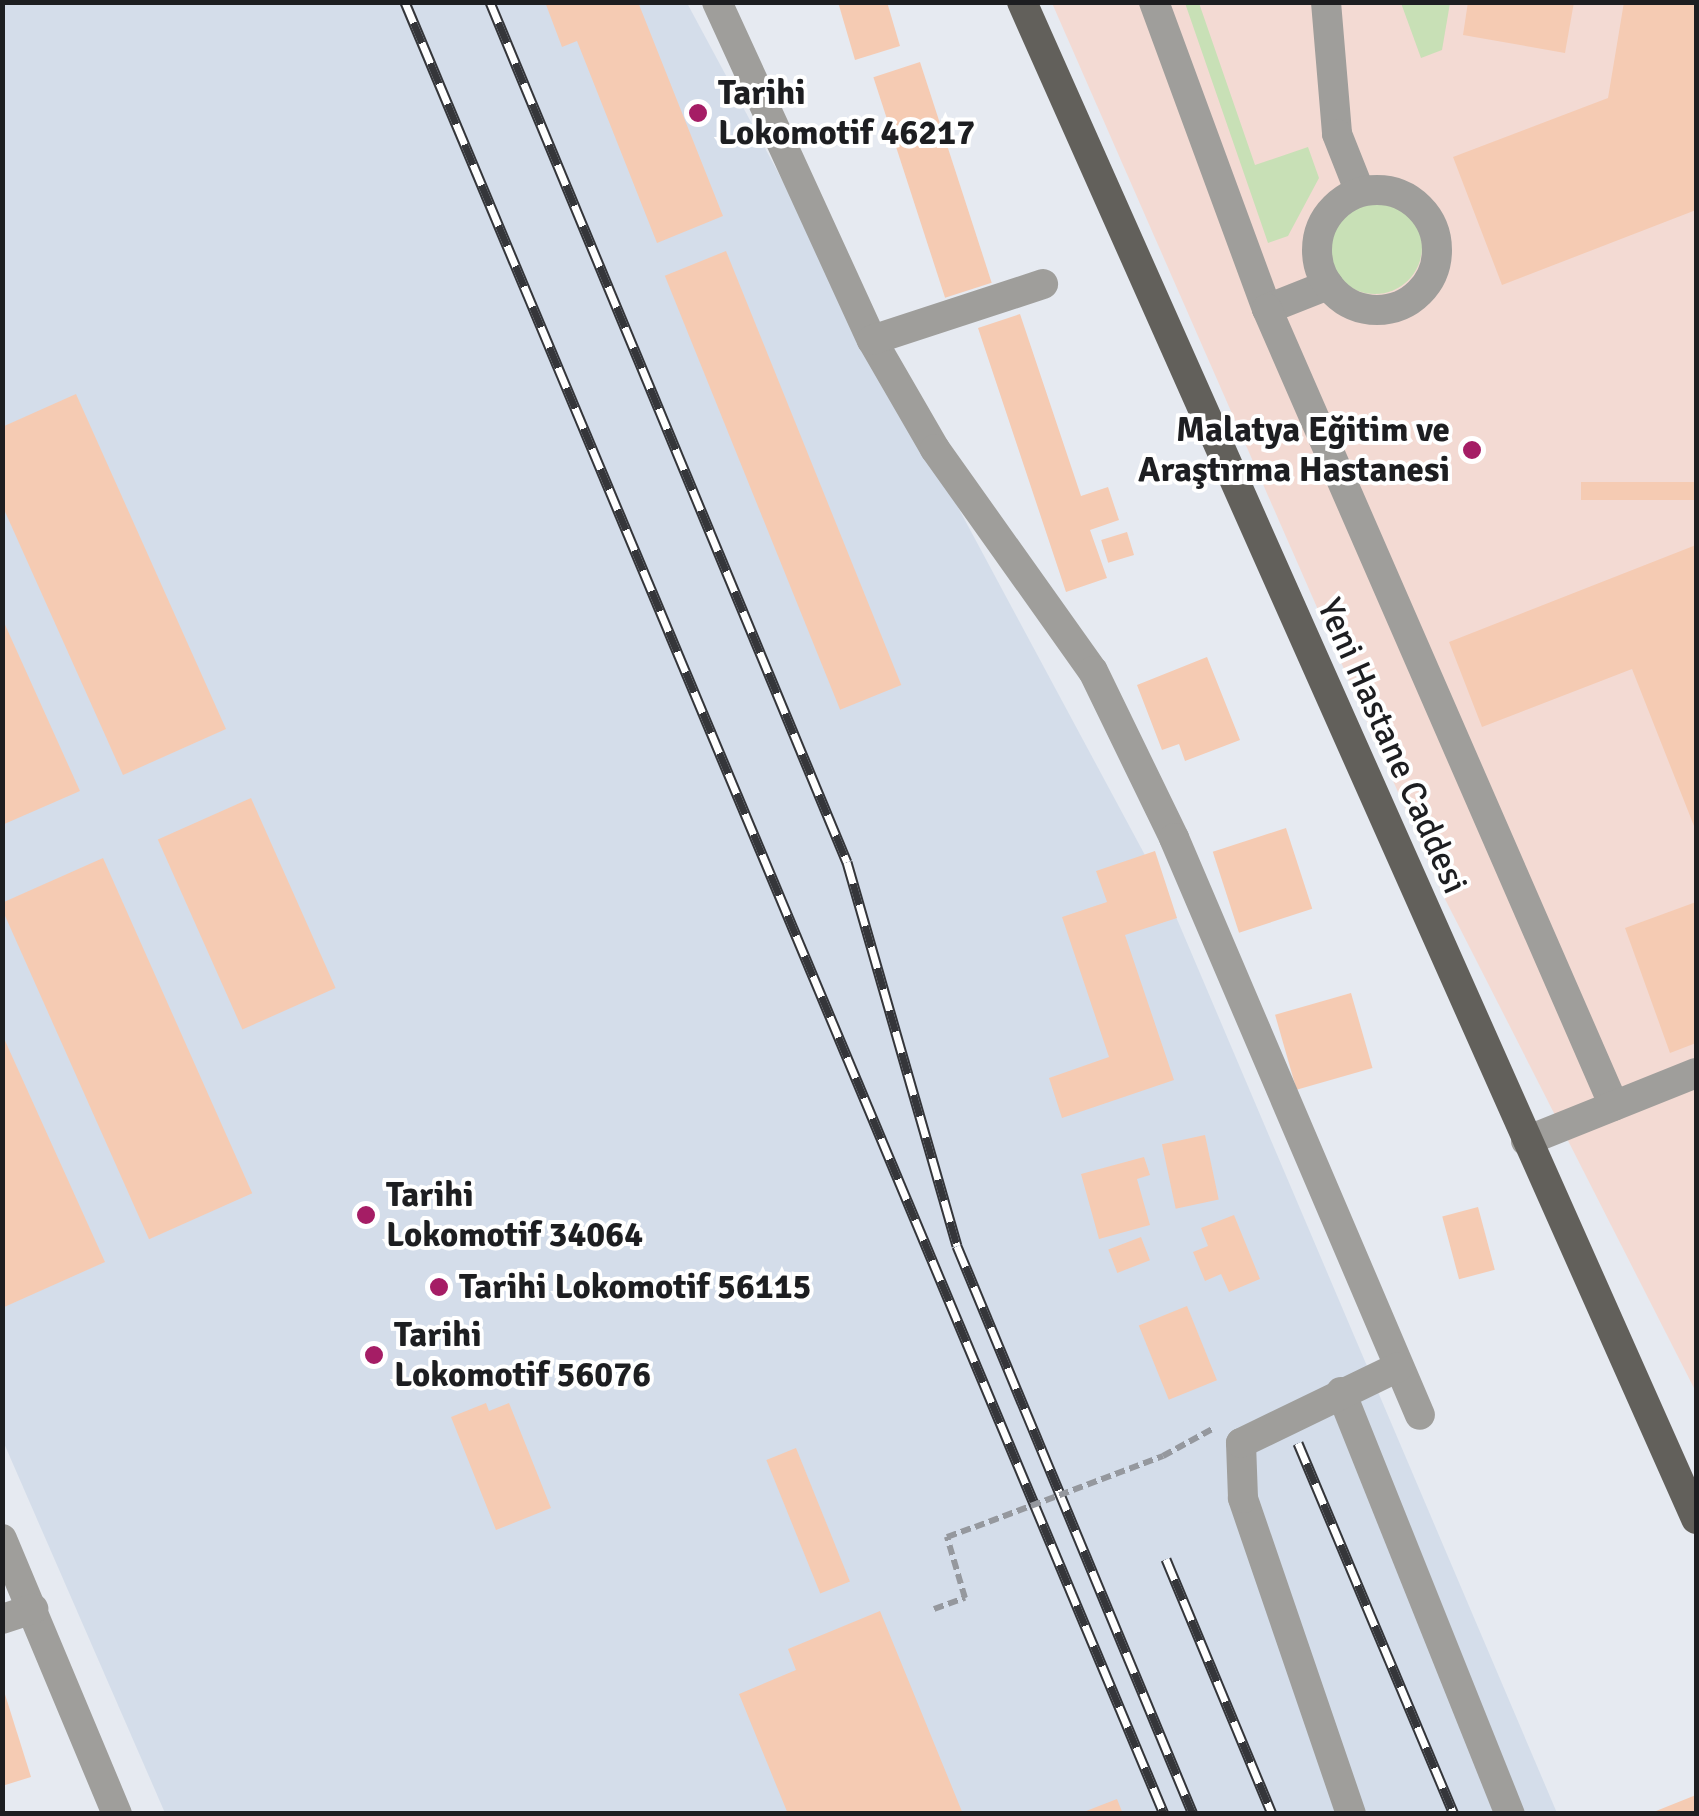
<!DOCTYPE html>
<html>
<head>
<meta charset="utf-8">
<style>
	body { margin:0 }
	#map { position:relative; width:1699px; height:1816px; overflow:hidden; background:#e6eaf1; font-family:Signika,sans-serif }
	div>[style] { position:absolute }
	.built>* { inset:0; background:#d4ddea }
	.medical>* { inset:0; background:#f3dad3 }
	.green>* { inset:0; background:#c8e0b6 }
	.round { border-radius:50% }
	.building>* { inset:0; background:#f5cbb3; transform-origin:0 0 }
	.path>* { height:6px; margin-top:-3px; transform-origin:0; background:repeating-linear-gradient(90deg,#95989e 0 10px,transparent 0 15px) }
	.minor>* { height:30px; margin:-15px; padding:0 15px; transform-origin:15px; border-radius:15px; background:#9f9e9b }
	.minor>.ring { margin:-15px; padding:0; box-sizing:content-box; background:none; border:30px solid #9f9e9b; border-radius:50% }
	.major>* { height:30px; margin:-15px; padding:0 15px; transform-origin:15px; border-radius:15px; background:#62605b }
	.rail>* { height:11px; margin-top:-5.5px; transform-origin:0; background:repeating-linear-gradient(90deg,#fff 0 22px,#35363a 0 44px); box-sizing:border-box; border-block:2px solid #35363a }
	.path-bridge>* { height:6px; margin-top:-3px; transform-origin:0; background:repeating-linear-gradient(90deg,#95989e 0 10px,transparent 0 15px) }
	.dots>* { width:28px; height:28px; translate:-50% -50%; box-sizing:border-box; border:5px solid #fff; border-radius:50% }
	span { translate:-50% -50%; white-space:nowrap; text-align:center; line-height:1.15; -webkit-text-stroke:8px #fff; paint-order:stroke }
	.poi-label { font-size:35px; color:#1d1e21; font-weight:700 }
	.left { translate:0 -50%; text-align:left }
	.right { translate:-100% -50%; text-align:right }
	.street-label { font-size:35px; color:#1d1e21 }
	.frame { position:absolute; inset:0; border:5px solid #1d1e21; pointer-events:none }
</style>
</head>
<body>
<div id="map">
	<div class="built">
		<div style="clip-path:polygon(2px 3px,687px 3px,1168px 898px,1557px 1813px,165px 1813px,3px 1441px)"></div>
	</div>
	<div class="medical">
		<div style="clip-path:polygon(1052px 3px,1696px 3px,1696px 1392px,1444px 897px)"></div>
	</div>
	<div class="green">
		<div style="clip-path:polygon(1185px 3px,1199px 3px,1255px 165px,1308px 147px,1319px 178px,1288px 236px,1268px 243px)"></div>
		<div style="clip-path:polygon(1401px 3px,1450px 3px,1442px 50px,1421px 58px)"></div>
		<div class="round" style="left:1328px;top:200px;width:94px;height:94px"></div>
	</div>
	<div class="building">
		<div style="clip-path:polygon(545px 2px,638px 2px,723px 216px,657px 243px,577px 41px,562px 47px)"></div>
		<div style="clip-path:polygon(838px 2px,887px 2px,900px 46px,855px 60px)"></div>
		<div style="clip-path:polygon(1468px 2px,1574px 2px,1565px 53px,1463px 35px)"></div>
		<div style="clip-path:polygon(1624px 2px,1696px 2px,1696px 210px,1502px 285px,1453px 157px,1608px 98px)"></div>
		<div style="left:920px;top:62px;width:232px;height:49px;rotate:72deg"></div>
		<div style="left:726px;top:251px;width:468px;height:66px;rotate:68deg"></div>
		<div style="clip-path:polygon(1020px 314px,1081px 496px,1108px 487px,1119px 520px,1090px 530px,1107px 578px,1066px 592px,978px 328px)"></div>
		<div style="clip-path:polygon(76px 394px,226px 729px,123px 775px,2px 505px,2px 427px)"></div>
		<div style="left:1696px;top:482px;width:18px;height:115px;rotate:90deg"></div>
		<div style="left:1127px;top:532px;width:24px;height:27px;rotate:73deg"></div>
		<div style="clip-path:polygon(1696px 545px,1696px 831px,1632px 669px,1482px 727px,1449px 642px)"></div>
		<div style="clip-path:polygon(2px 618px,80px 791px,2px 825px)"></div>
		<div style="clip-path:polygon(1207px 657px,1240px 740px,1185px 761px,1179px 744px,1162px 750px,1137px 685px)"></div>
		<div style="left:251px;top:798px;width:208px;height:102px;rotate:66deg"></div>
		<div style="left:1286px;top:828px;width:85px;height:77px;rotate:72deg"></div>
		<div style="clip-path:polygon(1155px 851px,1177px 918px,1125px 935px,1174px 1080px,1062px 1118px,1049px 1078px,1109px 1057px,1062px 917px,1107px 902px,1096px 871px)"></div>
		<div style="left:103px;top:858px;width:367px;height:113px;rotate:66deg"></div>
		<div style="clip-path:polygon(1696px 902px,1696px 1043px,1670px 1053px,1625px 928px)"></div>
		<div style="left:1351px;top:993px;width:78px;height:79px;rotate:74deg"></div>
		<div style="clip-path:polygon(2px 1034px,105px 1262px,2px 1308px)"></div>
		<div style="left:1205px;top:1135px;width:66px;height:44px;rotate:78deg"></div>
		<div style="clip-path:polygon(1144px 1157px,1150px 1175px,1137px 1179px,1150px 1225px,1099px 1239px,1081px 1174px)"></div>
		<div style="left:1478px;top:1207px;width:65px;height:37px;rotate:75deg"></div>
		<div style="clip-path:polygon(1234px 1215px,1260px 1279px,1229px 1292px,1221px 1274px,1205px 1281px,1193px 1252px,1208px 1246px,1201px 1228px)"></div>
		<div style="left:1141px;top:1237px;width:25px;height:35px;rotate:69deg"></div>
		<div style="left:1187px;top:1306px;width:80px;height:52px;rotate:68deg"></div>
		<div style="clip-path:polygon(486px 1403px,489px 1411px,509px 1403px,551px 1508px,496px 1530px,451px 1417px)"></div>
		<div style="left:796px;top:1448px;width:144px;height:32px;rotate:68deg"></div>
		<div style="clip-path:polygon(880px 1611px,963px 1814px,788px 1814px,739px 1694px,796px 1670px,788px 1649px)"></div>
		<div style="clip-path:polygon(3px 1688px,31px 1777px,2px 1786px,2px 1689px)"></div>
		<div style="clip-path:polygon(1696px 1795px,1696px 1814px,1651px 1814px,1651px 1813px)"></div>
		<div style="clip-path:polygon(1117px 1799px,1123px 1814px,1081px 1814px,1081px 1813px)"></div>
	</div>
	<div class="path">
		<div style="left:1163px;top:1456px;width:58px;rotate:-28.8deg"></div>
		<div style="left:934px;top:1609px;width:33px;rotate:-20deg"></div>
		<div style="left:965px;top:1598px;width:64px;rotate:-106.4deg"></div>
		<div style="left:947px;top:1537px;width:30px;rotate:-20deg"></div>
	</div>
	<div class="minor">
		<div style="left:717px;top:2px;width:372px;rotate:65.4deg"></div>
		<div style="left:872px;top:340px;width:126px;rotate:60deg"></div>
		<div style="left:935px;top:449px;width:272px;rotate:54.6deg"></div>
		<div style="left:1093px;top:671px;width:186px;rotate:64.1deg"></div>
		<div style="left:1174px;top:838px;width:627px;rotate:66.91deg"></div>
		<div style="left:1154px;top:2px;width:327px;rotate:69.8deg"></div>
		<div style="left:1267px;top:309px;width:66px;rotate:-21.5deg"></div>
		<div style="left:1326px;top:2px;width:132px;rotate:85.2deg"></div>
		<div style="left:1337px;top:134px;width:62px;rotate:68.4deg"></div>
		<div class="ring" style="left:1317px;top:190px;width:90px;height:90px"></div>
		<div style="left:1267px;top:309px;width:869px;rotate:66.47deg"></div>
		<div style="left:872px;top:340px;width:180px;rotate:-18.1deg"></div>
		<div style="left:1526px;top:1141px;width:183px;rotate:-21.8deg"></div>
		<div style="left:1341px;top:1392px;width:455px;rotate:68.2deg"></div>
		<div style="left:2px;top:1539px;width:298px;rotate:67.3deg"></div>
		<div style="left:2px;top:1619px;width:33px;rotate:-18deg"></div>
		<div style="left:1351px;top:1814px;width:334px;rotate:-108.9deg"></div>
		<div style="left:1243px;top:1498px;width:55px;rotate:-92.1deg"></div>
		<div style="left:1241px;top:1443px;width:174px;rotate:-25.8deg"></div>
	</div>
	<div class="major">
		<div style="left:1022px;top:2px;width:1660px;rotate:66.04deg"></div>
	</div>
	<div class="rail">
		<div style="left:405px;top:2px;width:1965px;rotate:67.27deg"></div>
		<div style="left:490px;top:2px;width:931px;rotate:67.46deg"></div>
		<div style="left:847px;top:862px;width:399px;rotate:74deg"></div>
		<div style="left:957px;top:1246px;width:615px;rotate:67.44deg"></div>
		<div style="left:1298px;top:1443px;width:402px;rotate:67.2deg"></div>
		<div style="left:1166px;top:1559px;width:276px;rotate:67.4deg"></div>
	</div>
	<div class="path-bridge">
		<div style="left:975px;top:1527px;width:201px;rotate:-20.7deg"></div>
	</div>
	<div class="dots">
		<div style="left:698px;top:113px;background:#a51d65"></div>
		<div style="left:1472px;top:450px;background:#a51d65"></div>
		<div style="left:366px;top:1215px;background:#a51d65"></div>
		<div style="left:439px;top:1287px;background:#a51d65"></div>
		<div style="left:374px;top:1355px;background:#a51d65"></div>
	</div>
	<div class="poi-label">
		<span class="left" style="left:718px;top:113px">Tarihi<br>Lokomotif 46217</span>
		<span class="right" style="left:1450px;top:450px">Malatya Eğitim ve<br>Araştırma Hastanesi</span>
		<span class="left" style="left:386px;top:1215px">Tarihi<br>Lokomotif 34064</span>
		<span class="left" style="left:459px;top:1287px">Tarihi Lokomotif 56115</span>
		<span class="left" style="left:394px;top:1355px">Tarihi<br>Lokomotif 56076</span>
	</div>
	<div class="street-label">
		<span style="left:1392px;top:746px;rotate:66deg">Yeni Hastane Caddesi</span>
	</div>
	<div class="frame"></div>
</div>
</body>
</html>
